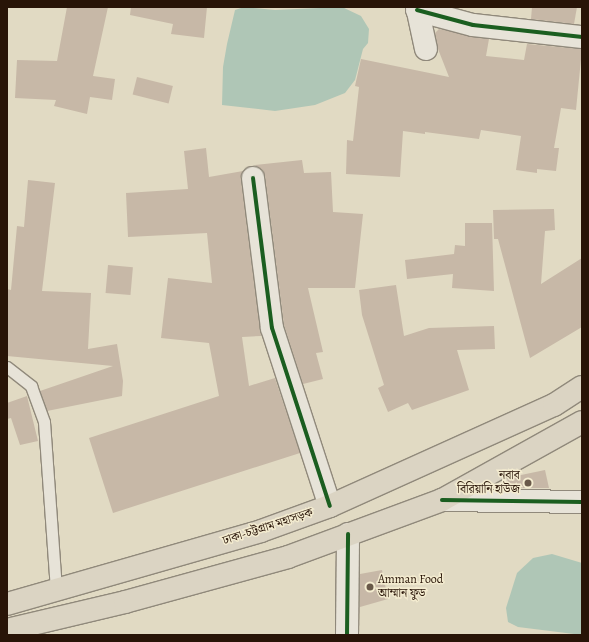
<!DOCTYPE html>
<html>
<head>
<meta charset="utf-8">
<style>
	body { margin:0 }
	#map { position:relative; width:589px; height:642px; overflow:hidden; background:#e1dac3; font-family:Alegreya,"Noto Serif Bengali",serif }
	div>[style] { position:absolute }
	.water>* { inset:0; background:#afc6b6 }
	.building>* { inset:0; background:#c7b8a7; transform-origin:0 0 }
	.roads { filter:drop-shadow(1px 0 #90897b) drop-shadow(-1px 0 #90897b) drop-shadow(0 1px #90897b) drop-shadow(0 -1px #90897b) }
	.lane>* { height:11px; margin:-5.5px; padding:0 5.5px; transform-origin:5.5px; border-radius:5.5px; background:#e7e3d8 }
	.street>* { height:22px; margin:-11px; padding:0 11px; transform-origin:11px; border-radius:11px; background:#e7e3d8 }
	.highway>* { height:22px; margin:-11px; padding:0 11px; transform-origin:11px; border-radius:11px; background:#dbd4c3 }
	.cycleway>* { height:4px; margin:-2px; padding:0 2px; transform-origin:2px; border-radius:2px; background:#1b5e20 }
	.dots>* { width:11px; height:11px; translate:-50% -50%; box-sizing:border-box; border:2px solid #f4ecd0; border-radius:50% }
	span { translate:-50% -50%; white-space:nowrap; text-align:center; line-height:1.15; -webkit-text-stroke:3px #f4ecd0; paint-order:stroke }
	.poi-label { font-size:12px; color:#281407 }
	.right { translate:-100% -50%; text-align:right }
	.left { translate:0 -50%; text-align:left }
	.street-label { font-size:12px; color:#281407 }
	.frame { position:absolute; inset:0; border:8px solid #281407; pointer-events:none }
</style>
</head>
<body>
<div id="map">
	<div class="water">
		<div style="clip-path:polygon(244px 7px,275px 10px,342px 7px,361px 16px,369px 29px,368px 43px,363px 49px,355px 80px,345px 93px,315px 105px,275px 111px,222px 105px,223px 67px,227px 44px,235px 10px)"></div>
		<div style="clip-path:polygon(552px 554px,582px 563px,582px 635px,518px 627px,508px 622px,506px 608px,517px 573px,533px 558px)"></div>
	</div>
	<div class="building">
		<div style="clip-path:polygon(67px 7px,108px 7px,93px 76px,115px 79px,112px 100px,90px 97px,87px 114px,54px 106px,56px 100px,15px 98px,17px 60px,57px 61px)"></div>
		<div style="clip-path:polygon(131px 7px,207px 7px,204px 38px,171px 34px,173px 24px,130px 15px)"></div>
		<div style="clip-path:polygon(532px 7px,577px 7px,574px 24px,531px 19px)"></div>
		<div style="clip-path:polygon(439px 29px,489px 39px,486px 56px,524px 60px,527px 44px,582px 49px,576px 110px,561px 108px,554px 148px,559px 148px,556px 171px,537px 169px,537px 173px,516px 170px,521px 136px,481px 130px,479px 139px,425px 132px,425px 134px,403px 131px,400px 177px,346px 174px,347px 140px,353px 141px,359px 87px,355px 86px,361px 59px,449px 77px,438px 49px,435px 33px)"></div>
		<div style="left:137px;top:77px;width:37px;height:18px;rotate:14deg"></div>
		<div style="clip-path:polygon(206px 148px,209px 177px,243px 171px,241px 180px,261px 336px,242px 337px,249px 386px,275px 378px,300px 453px,113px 513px,89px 438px,219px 396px,209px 343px,161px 338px,168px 278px,212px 283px,207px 233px,128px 237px,126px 193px,188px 189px,184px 151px)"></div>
		<div style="clip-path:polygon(302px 160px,304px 173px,331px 172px,333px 212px,363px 214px,355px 288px,308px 288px,323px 352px,316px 353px,323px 379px,303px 384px,284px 325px,265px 176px,263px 170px,255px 165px)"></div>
		<div style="clip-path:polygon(28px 180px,55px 183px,42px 291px,91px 293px,88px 349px,117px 344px,123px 381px,122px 396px,47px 411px,40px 391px,113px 366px,7px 356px,7px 289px,11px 290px,17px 226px,24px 227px)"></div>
		<div style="clip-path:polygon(554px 209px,555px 230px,545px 231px,541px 284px,582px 258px,582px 327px,530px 358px,498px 239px,494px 239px,493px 210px)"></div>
		<div style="clip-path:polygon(465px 223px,492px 223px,494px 291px,452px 288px,453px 274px,407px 279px,405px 260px,454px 254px,455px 245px,465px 246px)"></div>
		<div style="left:108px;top:265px;width:25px;height:28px;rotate:5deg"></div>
		<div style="clip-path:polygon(396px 285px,404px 336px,429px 328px,494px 326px,495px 349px,457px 350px,469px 390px,412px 410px,408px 403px,388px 412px,378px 388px,384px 385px,362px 315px,359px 290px)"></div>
		<div style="clip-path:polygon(27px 396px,38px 441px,20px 445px,11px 418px,7px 419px,7px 403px)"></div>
		<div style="clip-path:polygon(545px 470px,549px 488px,509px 488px,507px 478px)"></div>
		<div style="clip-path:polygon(382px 570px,388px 599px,360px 607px,360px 574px)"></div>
	</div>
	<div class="roads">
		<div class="lane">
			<div style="left:7px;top:367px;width:31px;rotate:38deg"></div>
			<div style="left:31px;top:386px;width:38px;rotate:70deg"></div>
			<div style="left:44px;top:422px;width:167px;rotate:85.9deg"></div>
		</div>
		<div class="street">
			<div style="left:417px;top:7px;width:43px;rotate:77.9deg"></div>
			<div style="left:417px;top:10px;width:58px;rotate:15deg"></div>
			<div style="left:473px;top:25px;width:110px;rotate:6.3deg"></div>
			<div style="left:253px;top:178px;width:151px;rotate:82.8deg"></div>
			<div style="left:272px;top:328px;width:187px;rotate:72deg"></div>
			<div style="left:442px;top:500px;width:140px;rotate:0.8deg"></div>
			<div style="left:347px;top:635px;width:101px;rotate:-89.4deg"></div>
		</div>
		<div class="highway">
			<div style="left:7px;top:604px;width:264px;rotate:-16deg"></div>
			<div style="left:261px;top:531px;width:73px;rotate:-19.9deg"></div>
			<div style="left:330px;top:506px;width:246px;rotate:-24.3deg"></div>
			<div style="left:554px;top:405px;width:33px;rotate:-33deg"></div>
			<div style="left:7px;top:630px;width:121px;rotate:-13.3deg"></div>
			<div style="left:125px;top:602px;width:169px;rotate:-15.4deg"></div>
			<div style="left:288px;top:557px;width:164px;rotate:-20.3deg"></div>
			<div style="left:442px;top:500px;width:160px;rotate:-29.1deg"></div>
		</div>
	</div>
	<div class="cycleway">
		<div style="left:417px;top:10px;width:58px;rotate:15deg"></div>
		<div style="left:473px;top:25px;width:110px;rotate:6.3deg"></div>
		<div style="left:253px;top:178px;width:151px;rotate:82.8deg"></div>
		<div style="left:272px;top:328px;width:187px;rotate:72deg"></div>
		<div style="left:442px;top:500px;width:140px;rotate:0.8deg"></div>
		<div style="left:347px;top:635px;width:101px;rotate:-89.4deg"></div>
	</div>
	<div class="dots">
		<div style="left:528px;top:483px;background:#695949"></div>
		<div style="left:370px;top:587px;background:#695949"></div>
	</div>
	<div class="poi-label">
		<span class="right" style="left:520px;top:483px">নবাব<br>বিরিয়ানি হাউজ</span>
		<span class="left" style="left:378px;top:587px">Amman Food<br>আম্মান ফুড</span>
	</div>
	<div class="street-label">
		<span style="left:268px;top:527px;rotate:-18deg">ঢাকা-চট্টগ্রাম মহাসড়ক</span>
	</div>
	<div class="frame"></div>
</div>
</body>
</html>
